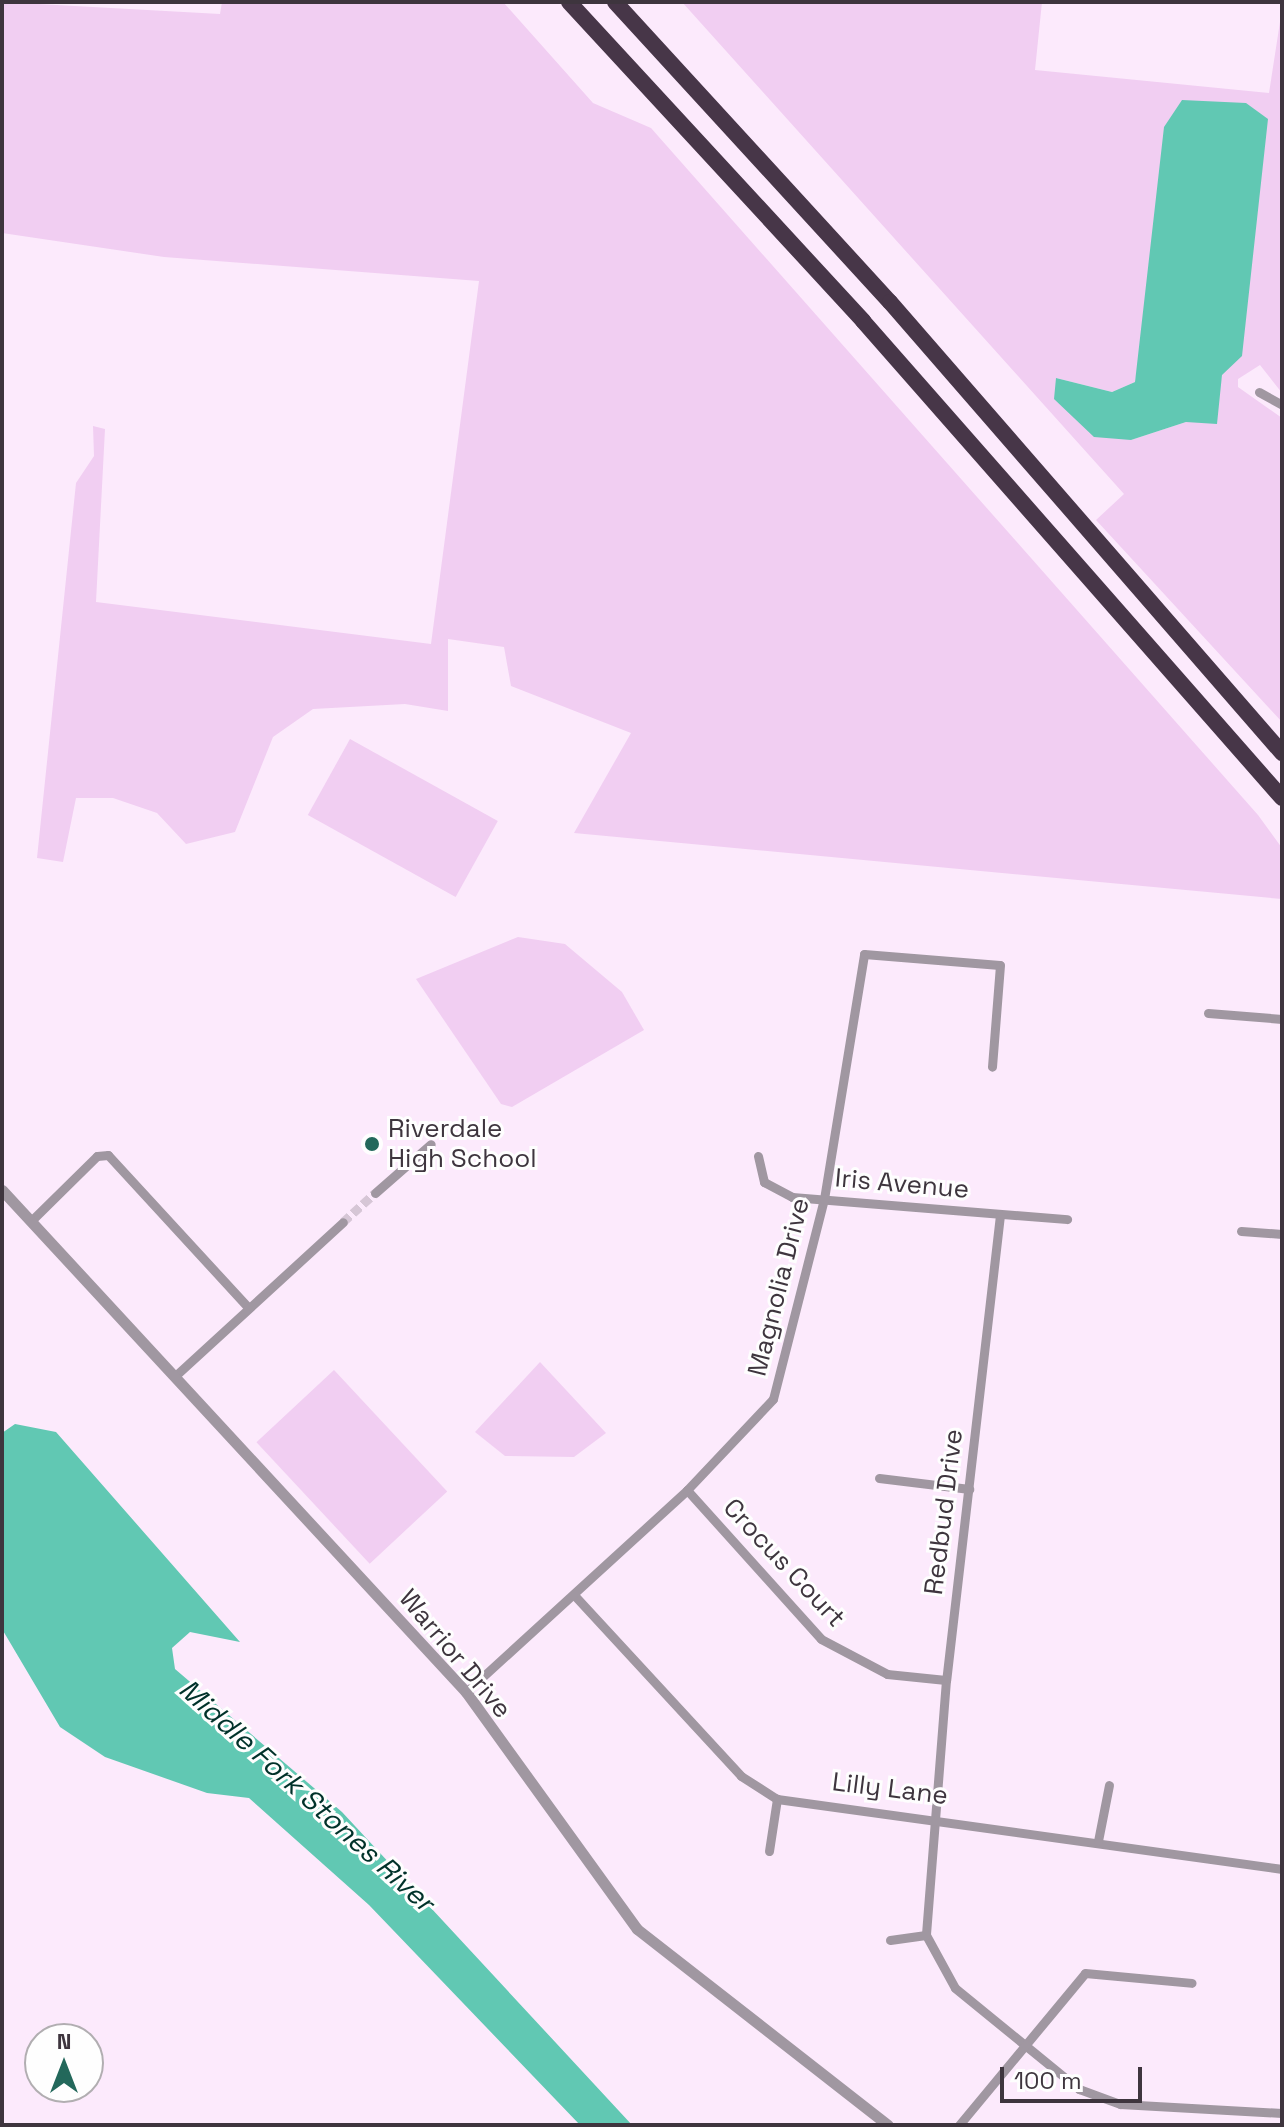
<!DOCTYPE html>
<html>
<head>
<meta charset="utf-8">
<style>
	body { margin:0 }
	#map { position:relative; width:1284px; height:2127px; overflow:hidden; background:#fceafc; font-family:"Space Grotesk",sans-serif }
	div>[style] { position:absolute }
	.green>* { inset:0; background:#f1cef2; transform-origin:0 0 }
	.water>* { inset:0; background:#61c8b3 }
	.minor-tunnel>* { height:9px; margin-top:-4.5px; transform-origin:0; background:repeating-linear-gradient(90deg,#d6c6d6 0 9px,transparent 0 13.5px) }
	.minor>* { height:9px; margin:-4.5px; padding:0 4.5px; transform-origin:4.5px; border-radius:4.5px; background:#a097a1 }
	.tertiary>* { height:11px; margin:-5.5px; padding:0 5.5px; transform-origin:5.5px; border-radius:5.5px; background:#a097a1 }
	.motorway>* { height:16px; margin:-8px; padding:0 8px; transform-origin:8px; border-radius:8px; background:#473648 }
	.dots>* { width:22px; height:22px; translate:-50% -50%; box-sizing:border-box; border:4px solid #fefefe; border-radius:50% }
	span { translate:-50% -50%; white-space:nowrap; text-align:center; line-height:1.15; -webkit-text-stroke:6px #fefefe; paint-order:stroke }
	.poi-label { font-size:26px; color:#3e353e }
	.left { translate:0 -50%; text-align:left }
	.street-label { font-size:26px; color:#3e353e }
	.water-label { font-size:28px; color:#00322a; font-style:italic }
	.frame { position:absolute; inset:0; border:4px solid #3e353e; pointer-events:none }
	.north { position:absolute; left:24px; top:2023px; width:80px; height:80px; box-sizing:border-box; background:#fefefe; border:2px solid #b1aeb1; border-radius:50%; rotate:0deg; font-size:22px; font-weight:700; line-height:32px; text-align:center; color:#3e353e }
	.north::after { content:''; display:block; margin:auto; width:28px; height:36px; background:#23685b; clip-path:polygon(50% 0,100% 100%,50% 72%,0 100%) }
	.scale { position:absolute; left:1000px; top:2067px; width:142px; height:36px; box-sizing:border-box; border:4px solid #3e353e; border-top:0; padding-left:10px; font-size:24px; line-height:28px; white-space:nowrap; color:#3e353e; -webkit-text-stroke:6px #fefefe; paint-order:stroke }
</style>
</head>
<body>
<div id="map">
	<div class="green">
		<div style="clip-path:polygon(2px 2px,220px 14px,222px 2px,503px 2px,593px 103px,651px 128px,1258px 815px,1282px 848px,1282px 899px,574px 833px,631px 733px,511px 686px,504px 647px,448px 639px,448px 711px,405px 704px,313px 709px,273px 737px,235px 832px,186px 844px,157px 813px,113px 798px,76px 798px,63px 862px,37px 858px,76px 483px,94px 456px,93px 426px,105px 429px,96px 602px,431px 644px,479px 281px,164px 257px,2px 233px)"></div>
		<div style="clip-path:polygon(evenodd,682px 2px,1042px 2px,1035px 70px,1269px 93px,1282px 9px,1282px 393px,1260px 365px,1238px 379px,1238px 387px,1282px 418px,1282px 722px,1096px 520px,1124px 494px,682px 2px,1139px 358px,1222px 375px,1218px 395px,1186px 422px,1131px 440px,1056px 378px,1112px 392px,1135px 382px,1139px 358px)"></div>
		<div style="left:350px;top:739px;width:169px;height:87px;rotate:29deg"></div>
		<div style="clip-path:polygon(518px 937px,565px 944px,622px 992px,644px 1030px,512px 1107px,501px 1104px,416px 979px)"></div>
		<div style="clip-path:polygon(540px 1362px,606px 1433px,574px 1457px,505px 1456px,475px 1432px)"></div>
		<div style="left:334px;top:1370px;width:166px;height:106px;rotate:47deg"></div>
	</div>
	<div class="water">
		<div style="clip-path:polygon(1182px 100px,1246px 103px,1268px 119px,1242px 356px,1222px 375px,1217px 424px,1186px 422px,1131px 440px,1094px 437px,1054px 399px,1056px 378px,1112px 392px,1135px 382px,1164px 127px)"></div>
		<div style="clip-path:polygon(15px 1424px,56px 1432px,240px 1642px,190px 1632px,172px 1648px,175px 1669px,342px 1812px,632px 2125px,580px 2125px,369px 1905px,249px 1798px,207px 1793px,105px 1757px,60px 1727px,2px 1629px,2px 1433px)"></div>
	</div>
	<div class="minor-tunnel">
		<div style="left:343px;top:1222px;width:43px;rotate:-42.2deg"></div>
	</div>
	<div class="minor">
		<div style="left:1259px;top:392px;width:26px;rotate:29deg"></div>
		<div style="left:1208px;top:1013px;width:74px;rotate:4.6deg"></div>
		<div style="left:758px;top:1156px;width:27px;rotate:77deg"></div>
		<div style="left:764px;top:1182px;width:32px;rotate:28deg"></div>
		<div style="left:792px;top:1197px;width:276px;rotate:4.6deg"></div>
		<div style="left:375px;top:1193px;width:74px;rotate:-41.2deg"></div>
		<div style="left:1000px;top:1215px;width:468px;rotate:96.6deg"></div>
		<div style="left:946px;top:1680px;width:256px;rotate:94.5deg"></div>
		<div style="left:926px;top:1935px;width:60px;rotate:61.3deg"></div>
		<div style="left:955px;top:1988px;width:160px;rotate:39.2deg"></div>
		<div style="left:1079px;top:2089px;width:44px;rotate:20.1deg"></div>
		<div style="left:1120px;top:2104px;width:162px;rotate:3.2deg"></div>
		<div style="left:32px;top:1220px;width:91px;rotate:-44.6deg"></div>
		<div style="left:97px;top:1156px;width:11px;rotate:-5deg"></div>
		<div style="left:108px;top:1155px;width:207px;rotate:47.4deg"></div>
		<div style="left:1241px;top:1231px;width:41px;rotate:4.2deg"></div>
		<div style="left:174px;top:1377px;width:229px;rotate:-42.5deg"></div>
		<div style="left:879px;top:1478px;width:91px;rotate:7deg"></div>
		<div style="left:687px;top:1490px;width:200px;rotate:48deg"></div>
		<div style="left:821px;top:1639px;width:75px;rotate:27.9deg"></div>
		<div style="left:887px;top:1674px;width:59px;rotate:5.8deg"></div>
		<div style="left:575px;top:1596px;width:245px;rotate:47.3deg"></div>
		<div style="left:741px;top:1776px;width:43px;rotate:32.6deg"></div>
		<div style="left:777px;top:1799px;width:510px;rotate:7.89deg"></div>
		<div style="left:466px;top:1692px;width:299px;rotate:-42.4deg"></div>
		<div style="left:687px;top:1490px;width:125px;rotate:-46.6deg"></div>
		<div style="left:773px;top:1399px;width:206px;rotate:-75.7deg"></div>
		<div style="left:824px;top:1199px;width:248px;rotate:-80.7deg"></div>
		<div style="left:864px;top:954px;width:136px;rotate:4.6deg"></div>
		<div style="left:1000px;top:965px;width:102px;rotate:94.5deg"></div>
		<div style="left:1098px;top:1841px;width:57px;rotate:-78.9deg"></div>
		<div style="left:769px;top:1851px;width:53px;rotate:-81.3deg"></div>
		<div style="left:890px;top:1940px;width:36px;rotate:-8deg"></div>
		<div style="left:959px;top:2125px;width:197px;rotate:-50.3deg"></div>
		<div style="left:1085px;top:1973px;width:107px;rotate:5.3deg"></div>
	</div>
	<div class="tertiary">
		<div style="left:2px;top:1190px;width:684px;rotate:47.25deg"></div>
		<div style="left:466px;top:1692px;width:292px;rotate:54.2deg"></div>
		<div style="left:637px;top:1929px;width:318px;rotate:38deg"></div>
	</div>
	<div class="motorway">
		<div style="left:569px;top:2px;width:434px;rotate:47.3deg"></div>
		<div style="left:863px;top:321px;width:635px;rotate:48.7deg"></div>
		<div style="left:615px;top:2px;width:407px;rotate:47.5deg"></div>
		<div style="left:890px;top:302px;width:598px;rotate:49deg"></div>
	</div>
	<div class="dots">
		<div style="left:372px;top:1144px;background:#23685b"></div>
	</div>
	<div class="poi-label">
		<span class="left" style="left:388px;top:1144px">Riverdale<br>High School</span>
	</div>
	<div class="street-label">
		<span style="left:902px;top:1184px;rotate:5deg">Iris Avenue</span>
		<span style="left:779px;top:1287px;rotate:-76deg">Magnolia Drive</span>
		<span style="left:944px;top:1512px;rotate:-83deg">Redbud Drive</span>
		<span style="left:784px;top:1563px;rotate:47deg">Crocus Court</span>
		<span style="left:455px;top:1654px;rotate:50deg">Warrior Drive</span>
		<span style="left:890px;top:1789px;rotate:7deg">Lilly Lane</span>
	</div>
	<div class="water-label">
		<span style="left:307px;top:1795px;rotate:42deg">Middle Fork Stones River</span>
	</div>
	<div class="frame"></div>
	<div class="north">N</div>
	<div class="scale">100 m</div>
</div>
</body>
</html>
